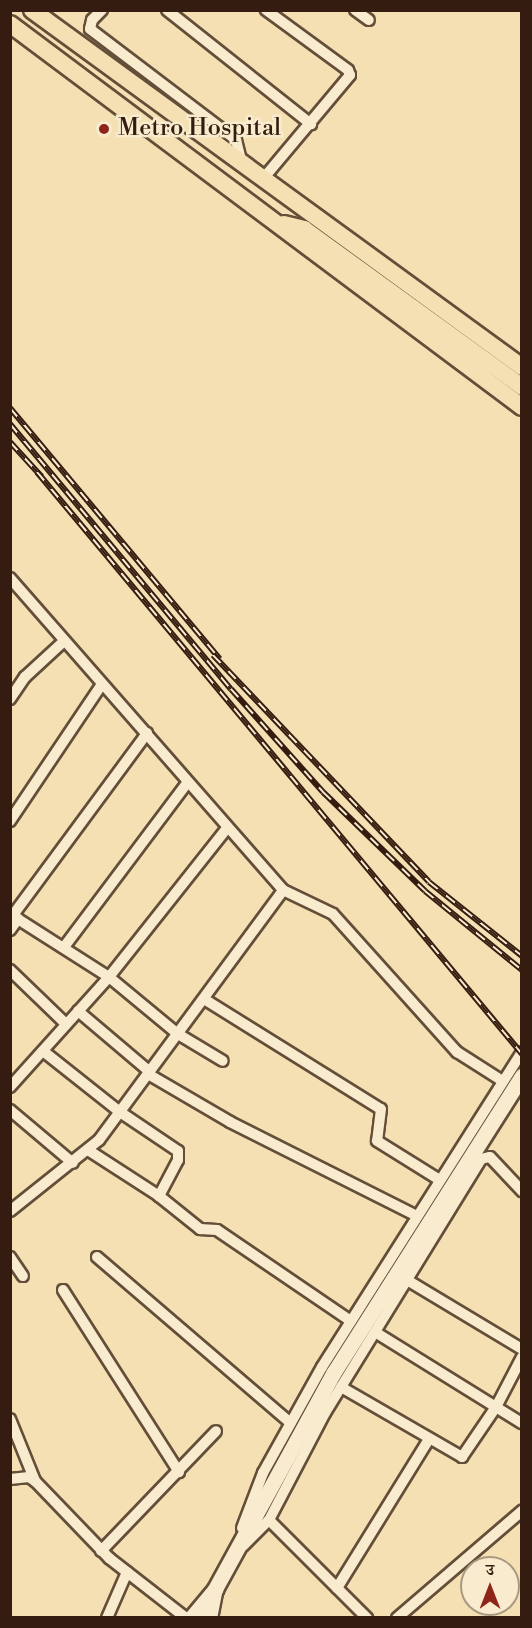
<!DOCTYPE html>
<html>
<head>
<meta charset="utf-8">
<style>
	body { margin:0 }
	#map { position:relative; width:532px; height:1628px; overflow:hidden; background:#f5e0b3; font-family:"Libre Bodoni","Noto Serif Devanagari",serif }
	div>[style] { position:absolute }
	.roads { filter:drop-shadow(2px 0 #644e39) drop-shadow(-2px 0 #644e39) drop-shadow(0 2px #644e39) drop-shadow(0 -2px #644e39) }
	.minor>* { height:10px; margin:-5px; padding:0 5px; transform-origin:5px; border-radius:5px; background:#f8ebce }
	.secondary>* { height:15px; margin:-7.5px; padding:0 7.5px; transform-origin:7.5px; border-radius:7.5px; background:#f8ebce }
	.primary>* { height:16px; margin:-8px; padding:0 8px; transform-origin:8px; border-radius:8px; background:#f5e0b3 }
	.rail>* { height:6px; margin-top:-3px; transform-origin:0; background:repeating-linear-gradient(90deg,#f8ebce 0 11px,#341d10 0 22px); box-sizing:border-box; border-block:2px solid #341d10 }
	.dots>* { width:16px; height:16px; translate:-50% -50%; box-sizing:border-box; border:3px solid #f8ebce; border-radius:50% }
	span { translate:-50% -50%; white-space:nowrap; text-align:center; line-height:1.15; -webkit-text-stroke:5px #f8ebce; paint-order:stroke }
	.poi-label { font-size:24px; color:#341d10 }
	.left { translate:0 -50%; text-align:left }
	.frame { position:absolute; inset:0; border:12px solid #341d10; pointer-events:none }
	.north { position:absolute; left:460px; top:1556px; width:60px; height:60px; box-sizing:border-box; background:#f8ebce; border:2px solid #aa9982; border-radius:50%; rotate:0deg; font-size:16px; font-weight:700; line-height:24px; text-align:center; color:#341d10 }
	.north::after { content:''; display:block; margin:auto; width:21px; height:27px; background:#8f2418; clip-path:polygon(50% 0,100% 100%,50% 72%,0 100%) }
</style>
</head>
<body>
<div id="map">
	<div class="roads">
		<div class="minor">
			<div style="left:102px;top:10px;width:14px;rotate:135deg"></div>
			<div style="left:92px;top:20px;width:9px;rotate:103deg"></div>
			<div style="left:90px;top:29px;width:183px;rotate:37.2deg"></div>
			<div style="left:236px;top:140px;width:25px;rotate:76deg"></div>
			<div style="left:167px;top:10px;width:184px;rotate:38.4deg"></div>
			<div style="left:355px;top:10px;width:17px;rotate:36deg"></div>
			<div style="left:262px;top:180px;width:137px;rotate:-50deg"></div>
			<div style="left:350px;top:75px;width:5px;rotate:-112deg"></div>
			<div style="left:348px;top:70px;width:102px;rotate:-143.8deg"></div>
			<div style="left:10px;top:578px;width:415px;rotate:48.8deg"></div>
			<div style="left:283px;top:890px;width:55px;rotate:25.6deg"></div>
			<div style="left:333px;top:914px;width:186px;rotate:48.1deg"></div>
			<div style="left:457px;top:1052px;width:52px;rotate:32.5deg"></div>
			<div style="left:10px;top:699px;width:27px;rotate:-56deg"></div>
			<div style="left:25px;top:677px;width:53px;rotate:-42.7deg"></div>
			<div style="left:10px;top:821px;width:165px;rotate:-56.1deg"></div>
			<div style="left:10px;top:914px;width:117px;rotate:32.5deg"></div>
			<div style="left:109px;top:977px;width:89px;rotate:39.6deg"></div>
			<div style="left:178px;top:1034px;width:52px;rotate:31deg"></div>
			<div style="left:13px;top:915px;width:226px;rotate:-53.6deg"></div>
			<div style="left:10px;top:930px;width:14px;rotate:-54deg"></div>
			<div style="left:64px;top:947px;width:206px;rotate:-53.1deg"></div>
			<div style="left:10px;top:970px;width:78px;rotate:44deg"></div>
			<div style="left:204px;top:999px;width:208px;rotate:31.9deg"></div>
			<div style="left:381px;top:1109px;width:32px;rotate:97deg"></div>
			<div style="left:377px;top:1141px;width:74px;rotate:31.8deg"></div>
			<div style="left:78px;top:1011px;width:94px;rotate:40.3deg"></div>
			<div style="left:43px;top:1051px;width:98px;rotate:38.4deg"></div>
			<div style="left:120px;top:1112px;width:70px;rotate:33.9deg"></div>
			<div style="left:178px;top:1151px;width:9px;rotate:90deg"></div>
			<div style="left:178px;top:1160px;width:41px;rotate:117.8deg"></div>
			<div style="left:148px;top:1074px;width:95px;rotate:30.3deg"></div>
			<div style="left:230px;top:1122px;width:209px;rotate:26.7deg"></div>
			<div style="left:10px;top:1087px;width:148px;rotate:-48deg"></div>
			<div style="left:109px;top:977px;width:190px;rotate:-51.6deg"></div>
			<div style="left:10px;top:1110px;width:82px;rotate:40.1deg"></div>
			<div style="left:88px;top:1150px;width:85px;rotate:32.9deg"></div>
			<div style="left:159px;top:1196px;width:53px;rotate:38.8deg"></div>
			<div style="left:200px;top:1229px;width:17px;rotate:3deg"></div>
			<div style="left:217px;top:1230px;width:162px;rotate:34.2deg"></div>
			<div style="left:10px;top:1211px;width:114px;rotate:-38.6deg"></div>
			<div style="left:99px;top:1140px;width:310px;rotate:-53.6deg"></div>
			<div style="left:10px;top:1257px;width:23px;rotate:56deg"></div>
			<div style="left:97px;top:1257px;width:255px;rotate:40.6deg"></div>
			<div style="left:407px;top:1280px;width:134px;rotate:31deg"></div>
			<div style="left:63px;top:1290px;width:216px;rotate:57.5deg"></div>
			<div style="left:375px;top:1332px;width:173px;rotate:31.8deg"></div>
			<div style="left:341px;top:1387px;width:140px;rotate:30deg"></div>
			<div style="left:462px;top:1457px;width:60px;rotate:-55.8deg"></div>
			<div style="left:496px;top:1407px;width:56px;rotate:-62.5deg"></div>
			<div style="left:10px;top:1419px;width:67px;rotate:68deg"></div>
			<div style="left:10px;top:1479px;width:19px;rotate:-6deg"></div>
			<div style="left:29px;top:1477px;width:7px;rotate:34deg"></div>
			<div style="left:35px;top:1481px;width:107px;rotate:46.1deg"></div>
			<div style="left:109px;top:1558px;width:98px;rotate:37.9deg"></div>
			<div style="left:269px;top:1520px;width:139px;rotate:45deg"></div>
			<div style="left:242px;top:1528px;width:59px;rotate:-69.1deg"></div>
			<div style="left:263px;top:1473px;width:121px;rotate:-60.9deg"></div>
			<div style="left:322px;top:1367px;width:373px;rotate:-57.6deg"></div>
			<div style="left:243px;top:1546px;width:37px;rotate:-45deg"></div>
			<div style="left:269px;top:1520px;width:121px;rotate:-62.4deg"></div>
			<div style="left:325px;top:1413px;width:298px;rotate:-58.4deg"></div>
			<div style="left:481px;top:1159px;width:9px;rotate:-13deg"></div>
			<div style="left:490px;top:1157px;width:47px;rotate:46.7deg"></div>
			<div style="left:101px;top:1551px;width:166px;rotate:-46.2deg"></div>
			<div style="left:337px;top:1588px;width:175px;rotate:-58.3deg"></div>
			<div style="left:107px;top:1618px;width:50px;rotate:-66.5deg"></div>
			<div style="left:397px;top:1618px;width:165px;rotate:-40.6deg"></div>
		</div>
		<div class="secondary">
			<div style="left:191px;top:1618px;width:38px;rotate:-50deg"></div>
			<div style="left:215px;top:1589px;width:247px;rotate:-61.3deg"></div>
			<div style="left:334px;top:1372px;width:351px;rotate:-57.6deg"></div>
			<div style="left:209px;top:1618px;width:26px;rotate:-79deg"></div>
		</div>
		<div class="primary">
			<div style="left:32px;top:10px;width:606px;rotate:36.08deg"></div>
			<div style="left:10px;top:24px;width:639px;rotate:36.8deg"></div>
			<div style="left:284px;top:224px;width:21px;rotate:14deg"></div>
			<div style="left:304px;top:229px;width:269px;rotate:35.9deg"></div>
		</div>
	</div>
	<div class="rail">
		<div style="left:10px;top:408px;width:327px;rotate:50.1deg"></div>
		<div style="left:10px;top:424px;width:345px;rotate:50.2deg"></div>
		<div style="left:231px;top:689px;width:138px;rotate:48.2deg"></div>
		<div style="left:323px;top:792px;width:142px;rotate:44.1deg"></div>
		<div style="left:425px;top:891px;width:125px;rotate:39.2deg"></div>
		<div style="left:10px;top:442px;width:47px;rotate:47.6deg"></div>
		<div style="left:37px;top:472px;width:758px;rotate:50.19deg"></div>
		<div style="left:213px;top:655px;width:313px;rotate:46.4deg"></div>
		<div style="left:429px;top:882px;width:119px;rotate:38.5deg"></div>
	</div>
	<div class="dots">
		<div style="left:104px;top:129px;background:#8f2418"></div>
	</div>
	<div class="poi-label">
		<span class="left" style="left:118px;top:129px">Metro Hospital</span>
	</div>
	<div class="frame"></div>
	<div class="north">उ</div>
</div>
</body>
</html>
